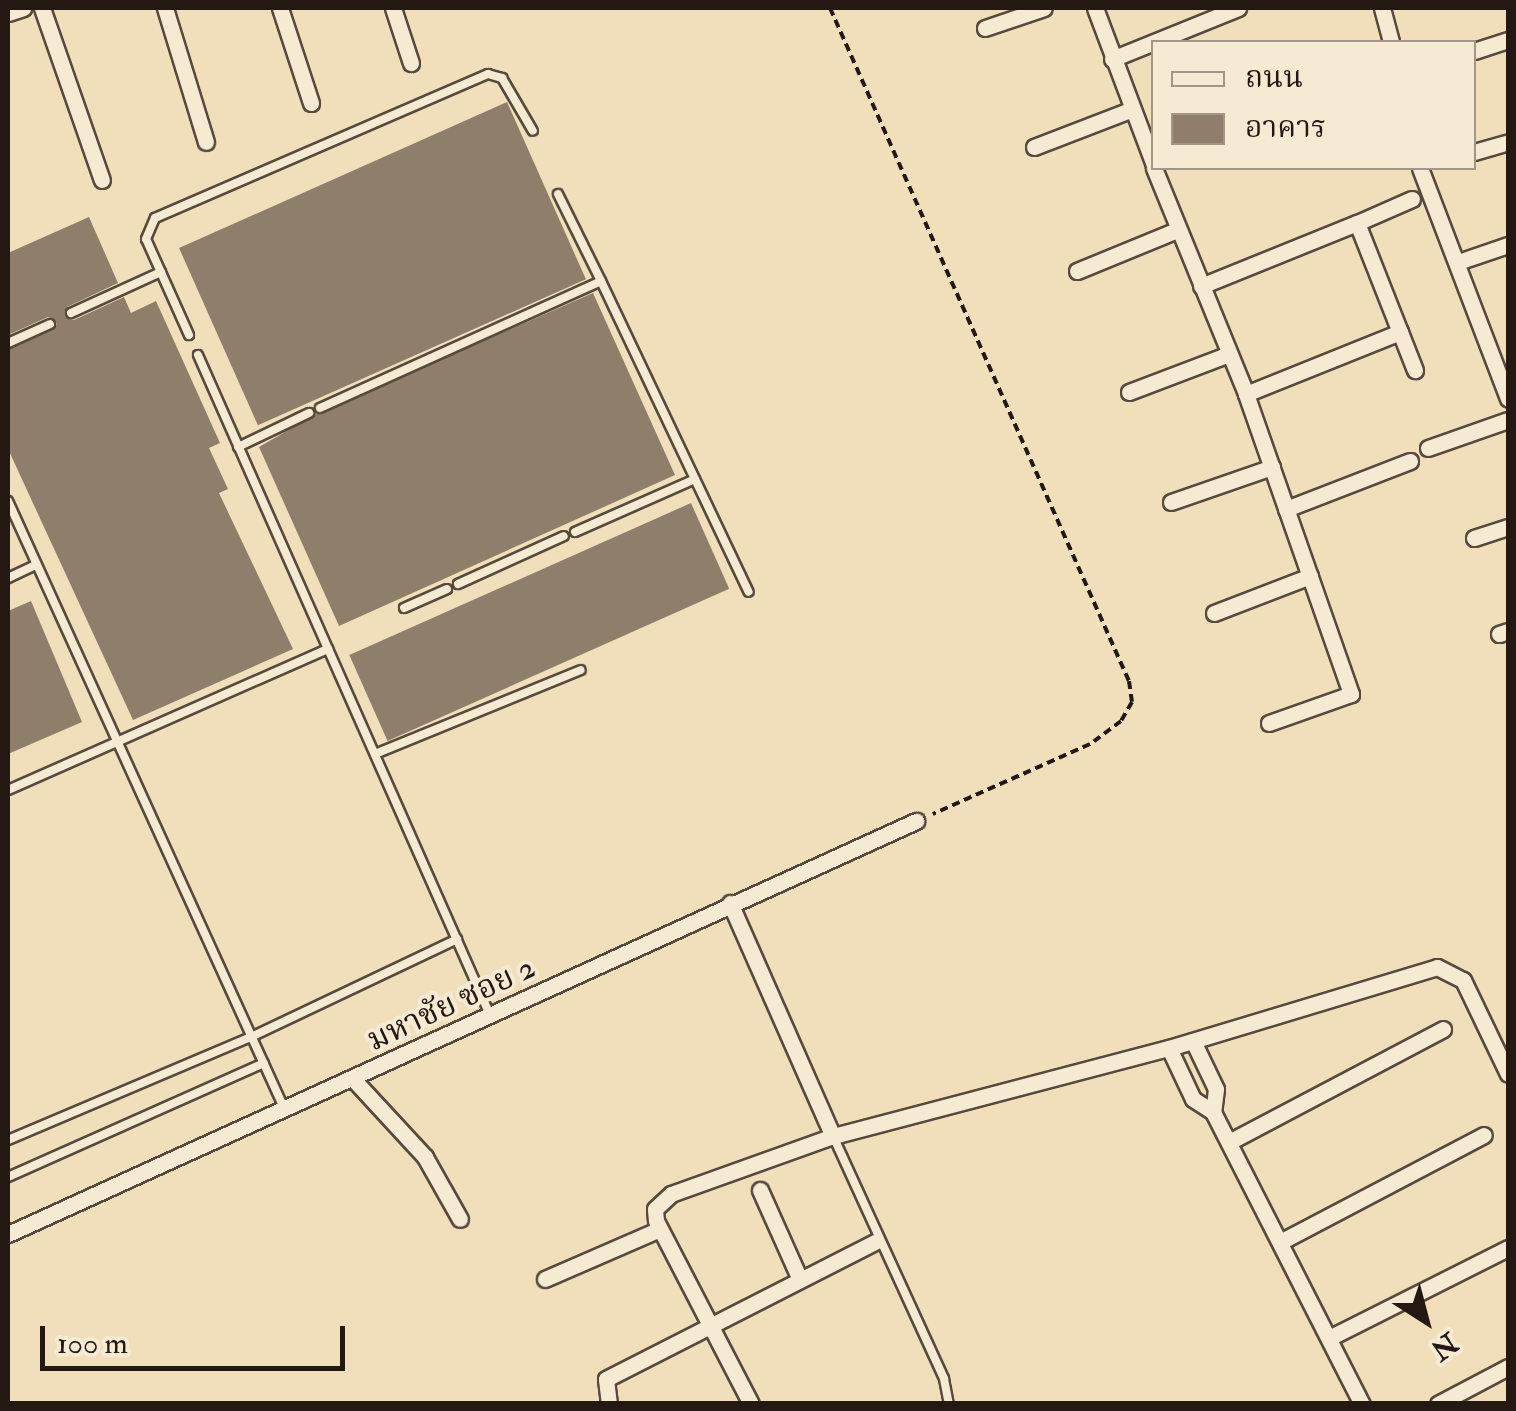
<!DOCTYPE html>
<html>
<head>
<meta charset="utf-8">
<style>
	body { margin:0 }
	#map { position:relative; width:1516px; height:1411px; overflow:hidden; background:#f1debb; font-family:"IM FELL Double Pica","Noto Serif Thai",serif }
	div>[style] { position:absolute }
	.building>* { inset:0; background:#8f7f6a; transform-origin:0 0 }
	.path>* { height:4px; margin-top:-2px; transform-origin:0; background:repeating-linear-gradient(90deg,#241812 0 8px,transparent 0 13px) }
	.roads { filter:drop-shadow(2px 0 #574a3c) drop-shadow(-2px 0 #574a3c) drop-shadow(0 2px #574a3c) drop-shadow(0 -2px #574a3c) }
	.lane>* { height:8px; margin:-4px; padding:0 4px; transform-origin:4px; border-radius:4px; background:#f6ead3 }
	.street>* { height:15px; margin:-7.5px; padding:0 7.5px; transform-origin:7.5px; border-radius:7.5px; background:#f6ead3 }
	span { translate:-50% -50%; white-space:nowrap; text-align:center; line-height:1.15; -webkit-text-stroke:8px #f6ead3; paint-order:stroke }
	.street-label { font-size:32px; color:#241812 }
	.frame { position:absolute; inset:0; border:10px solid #241812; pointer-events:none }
	.legend { position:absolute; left:1151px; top:40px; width:325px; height:130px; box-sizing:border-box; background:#f6ead3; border:2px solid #a29686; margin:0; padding:12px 18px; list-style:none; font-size:30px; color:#241812 }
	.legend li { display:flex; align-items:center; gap:20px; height:50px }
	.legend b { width:50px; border:2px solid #a29686 }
	.north { position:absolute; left:1376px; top:1271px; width:100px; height:100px; -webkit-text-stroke:8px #f6ead3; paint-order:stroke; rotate:144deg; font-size:28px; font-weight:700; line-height:40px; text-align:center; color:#241812 }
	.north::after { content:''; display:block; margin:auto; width:35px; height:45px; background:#241812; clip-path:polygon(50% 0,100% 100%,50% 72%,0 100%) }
	.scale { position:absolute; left:40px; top:1326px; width:305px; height:45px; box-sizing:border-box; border:5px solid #241812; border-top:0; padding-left:12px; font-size:30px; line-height:35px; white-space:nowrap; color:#241812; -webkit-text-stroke:8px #f6ead3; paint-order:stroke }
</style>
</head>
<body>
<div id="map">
	<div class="building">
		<div style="left:507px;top:102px;width:194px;height:359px;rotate:66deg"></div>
		<div style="clip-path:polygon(89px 217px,118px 283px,67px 307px,65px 317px,74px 320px,124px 297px,131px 313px,156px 301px,220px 443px,209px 448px,228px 489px,219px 493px,293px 649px,133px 720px,8px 449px,8px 350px,57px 324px,48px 317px,8px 335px,8px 253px)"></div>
		<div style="clip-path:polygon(593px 293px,675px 475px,339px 626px,259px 447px,316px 414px)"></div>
		<div style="left:691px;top:503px;width:94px;height:374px;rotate:66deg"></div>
		<div style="clip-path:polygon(31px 601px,82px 722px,8px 754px,8px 611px)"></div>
	</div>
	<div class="path">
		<div style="left:830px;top:8px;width:736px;rotate:66.05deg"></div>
		<div style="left:1129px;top:681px;width:21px;rotate:82deg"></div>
		<div style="left:1132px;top:702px;width:22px;rotate:120deg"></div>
		<div style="left:1121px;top:721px;width:39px;rotate:143deg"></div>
		<div style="left:1090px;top:744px;width:172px;rotate:156deg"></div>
	</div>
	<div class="roads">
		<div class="lane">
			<div style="left:558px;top:194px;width:97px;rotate:63.7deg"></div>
			<div style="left:71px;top:313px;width:99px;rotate:-24.5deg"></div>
			<div style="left:189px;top:335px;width:105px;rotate:-114.1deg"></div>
			<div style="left:146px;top:239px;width:23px;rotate:-67deg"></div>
			<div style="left:155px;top:218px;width:363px;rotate:-23.4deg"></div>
			<div style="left:488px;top:74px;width:15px;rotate:16deg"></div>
			<div style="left:502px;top:78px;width:61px;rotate:59.7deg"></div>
			<div style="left:8px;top:343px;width:46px;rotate:-24.3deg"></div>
			<div style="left:198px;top:355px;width:722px;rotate:66.13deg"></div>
			<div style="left:320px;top:408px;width:308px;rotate:-24.3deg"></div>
			<div style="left:601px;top:281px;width:344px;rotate:64.6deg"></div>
			<div style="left:238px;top:447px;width:79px;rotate:-25.6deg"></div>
			<div style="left:8px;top:501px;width:667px;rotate:65.55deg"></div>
			<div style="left:575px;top:532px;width:131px;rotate:-23.8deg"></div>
			<div style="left:8px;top:578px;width:29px;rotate:-25deg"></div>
			<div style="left:458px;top:584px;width:116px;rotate:-24.4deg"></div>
			<div style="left:404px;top:608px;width:47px;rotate:-23.8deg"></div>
			<div style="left:375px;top:754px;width:222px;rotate:-22.2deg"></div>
			<div style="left:8px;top:790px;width:350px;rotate:-23.8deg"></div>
			<div style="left:833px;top:1136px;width:267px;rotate:65.4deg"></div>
			<div style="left:944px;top:1379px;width:25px;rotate:79deg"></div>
			<div style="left:8px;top:1140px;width:266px;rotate:-23deg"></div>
			<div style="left:253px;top:1036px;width:226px;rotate:-25.4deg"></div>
			<div style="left:8px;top:1177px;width:280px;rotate:-24deg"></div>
		</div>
		<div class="street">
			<div style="left:42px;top:8px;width:182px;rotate:70.8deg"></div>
			<div style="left:165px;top:8px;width:140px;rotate:73deg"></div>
			<div style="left:280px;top:8px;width:100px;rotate:71.9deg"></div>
			<div style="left:393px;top:8px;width:58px;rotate:71.9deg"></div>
			<div style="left:1095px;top:8px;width:168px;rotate:69.4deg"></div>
			<div style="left:1382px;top:8px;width:35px;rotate:75deg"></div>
			<div style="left:8px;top:13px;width:16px;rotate:-18deg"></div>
			<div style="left:985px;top:28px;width:62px;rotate:-18.7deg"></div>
			<div style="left:1474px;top:51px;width:36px;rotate:-18deg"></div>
			<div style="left:1112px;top:59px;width:136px;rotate:-22deg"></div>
			<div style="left:1034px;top:147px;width:103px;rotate:-21.1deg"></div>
			<div style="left:1474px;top:152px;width:35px;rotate:-16deg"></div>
			<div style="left:1154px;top:168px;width:244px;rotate:67.8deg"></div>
			<div style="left:1246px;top:394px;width:318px;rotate:70.7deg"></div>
			<div style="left:1351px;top:694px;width:87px;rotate:160.5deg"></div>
			<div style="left:1420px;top:168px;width:247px;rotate:69.1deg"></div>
			<div style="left:1357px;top:223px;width:60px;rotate:-23.6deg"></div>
			<div style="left:1458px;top:262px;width:53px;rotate:-18.8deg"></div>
			<div style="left:1077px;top:271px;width:108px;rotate:-22.3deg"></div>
			<div style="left:1201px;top:286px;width:168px;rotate:-22deg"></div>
			<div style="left:1357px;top:223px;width:117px;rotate:68.5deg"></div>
			<div style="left:1400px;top:332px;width:166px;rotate:158.1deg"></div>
			<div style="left:1400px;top:332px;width:41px;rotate:68.5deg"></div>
			<div style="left:1129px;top:392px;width:107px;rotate:-20.8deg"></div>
			<div style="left:1428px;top:448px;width:85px;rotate:-19.3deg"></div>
			<div style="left:1171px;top:502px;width:107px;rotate:-19.1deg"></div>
			<div style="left:1286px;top:509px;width:133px;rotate:-21.2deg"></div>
			<div style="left:1474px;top:538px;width:36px;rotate:-18deg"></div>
			<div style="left:1214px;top:613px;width:103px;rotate:-21.1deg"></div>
			<div style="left:1499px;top:634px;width:9px;rotate:-18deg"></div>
			<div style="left:730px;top:903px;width:255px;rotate:66.2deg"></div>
			<div style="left:1193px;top:1041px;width:53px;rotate:64.4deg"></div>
			<div style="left:1216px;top:1089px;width:23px;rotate:97deg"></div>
			<div style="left:1169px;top:1048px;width:56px;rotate:64.8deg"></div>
			<div style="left:1193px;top:1099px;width:24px;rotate:33deg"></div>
			<div style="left:1213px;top:1112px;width:328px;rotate:63deg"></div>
			<div style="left:354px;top:1080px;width:105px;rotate:47.3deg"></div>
			<div style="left:425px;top:1157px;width:71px;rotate:60.6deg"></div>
			<div style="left:1229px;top:1142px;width:242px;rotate:-27.8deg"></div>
			<div style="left:760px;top:1190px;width:95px;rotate:65.9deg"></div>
			<div style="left:8px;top:1234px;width:998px;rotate:-24.46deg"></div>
			<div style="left:1280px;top:1242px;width:230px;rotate:-27.7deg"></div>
			<div style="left:545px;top:1279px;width:125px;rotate:-23.5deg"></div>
			<div style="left:1329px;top:1338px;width:200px;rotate:-26.7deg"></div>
			<div style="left:609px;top:1404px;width:25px;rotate:-97deg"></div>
			<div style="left:606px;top:1379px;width:302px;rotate:-27deg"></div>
			<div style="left:751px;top:1404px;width:206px;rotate:-117.4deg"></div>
			<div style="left:656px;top:1221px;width:12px;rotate:-95deg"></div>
			<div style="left:655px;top:1209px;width:22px;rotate:-43deg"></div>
			<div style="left:671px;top:1194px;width:172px;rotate:-19.7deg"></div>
			<div style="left:833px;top:1136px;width:347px;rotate:-14.7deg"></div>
			<div style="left:1169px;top:1048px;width:280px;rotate:-16.8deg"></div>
			<div style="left:1437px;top:967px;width:29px;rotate:27deg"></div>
			<div style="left:1463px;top:980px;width:104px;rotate:64.4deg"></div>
			<div style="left:1438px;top:1404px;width:79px;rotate:-27.9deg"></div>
		</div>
	</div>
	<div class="street-label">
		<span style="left:451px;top:1004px;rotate:-25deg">มหาชัย ซอย 2</span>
	</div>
	<div class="frame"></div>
	<ul class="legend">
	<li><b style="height:12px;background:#f6ead3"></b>ถนน</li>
	<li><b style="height:28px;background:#8f7f6a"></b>อาคาร</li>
	</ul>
	<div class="north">N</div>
	<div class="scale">100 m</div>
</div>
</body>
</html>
